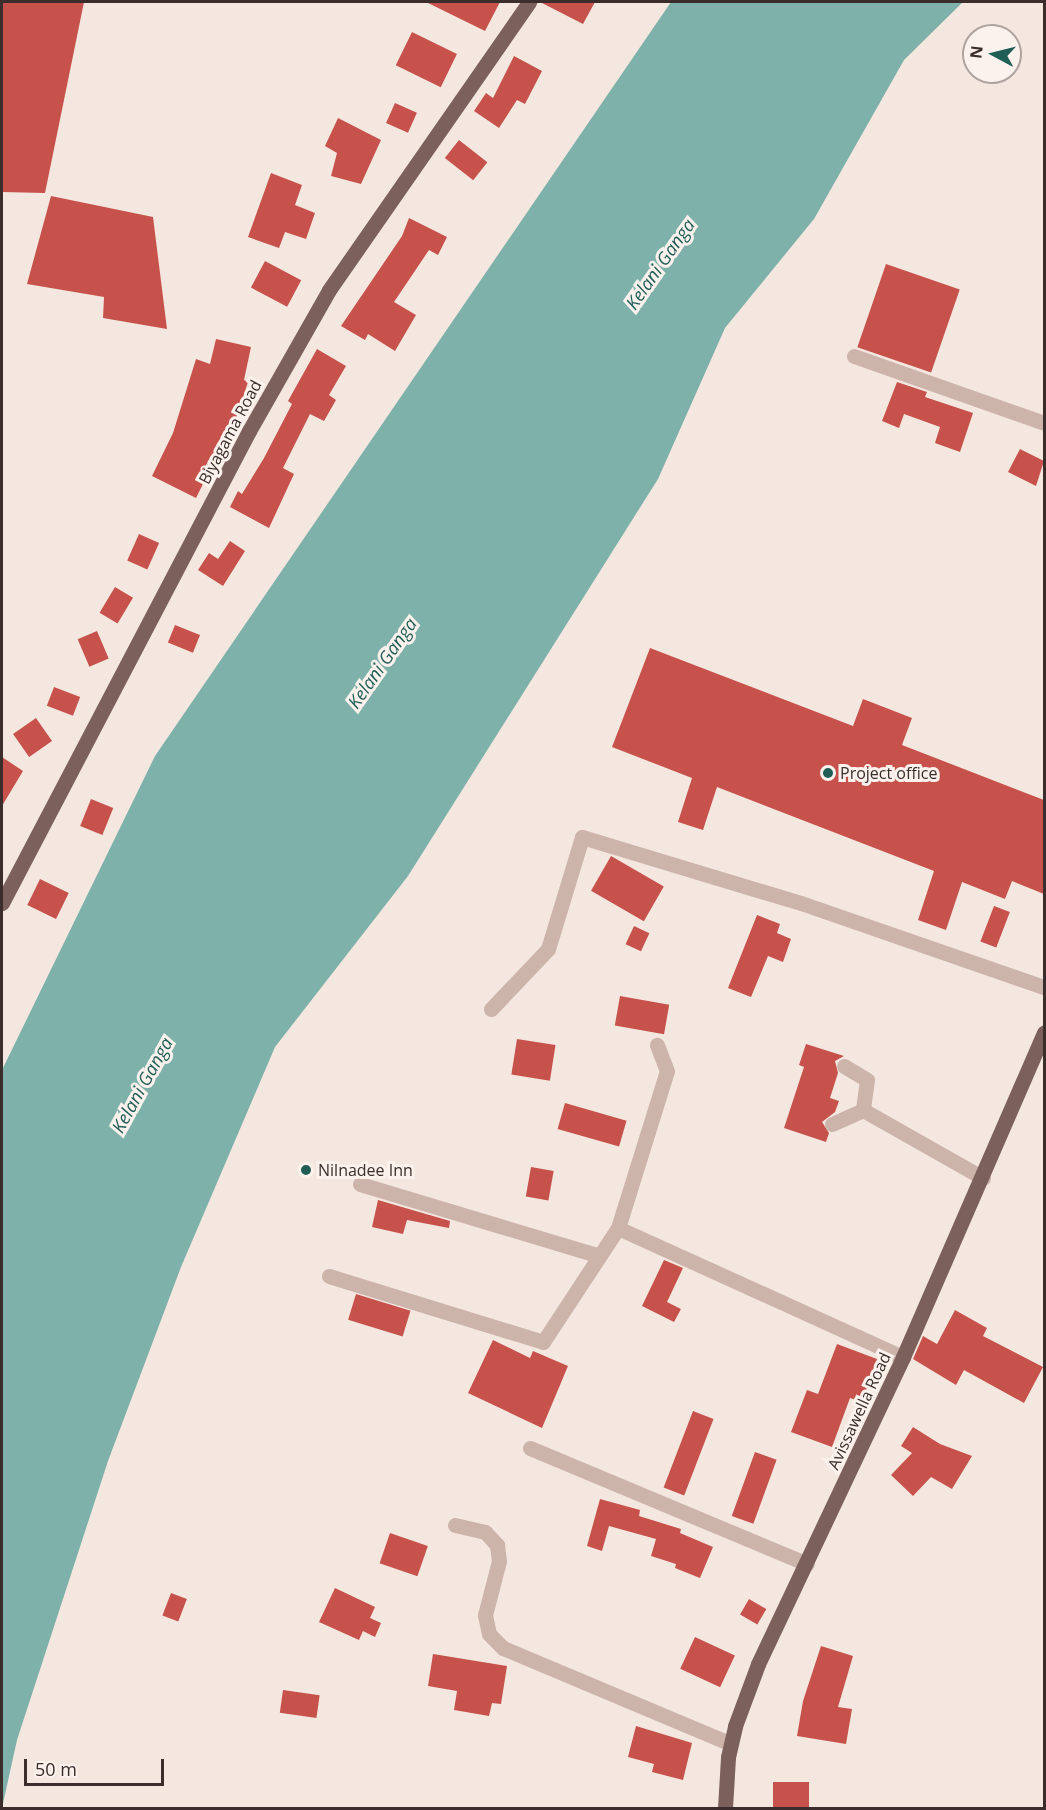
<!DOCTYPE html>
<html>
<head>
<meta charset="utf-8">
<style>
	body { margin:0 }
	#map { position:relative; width:1046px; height:1810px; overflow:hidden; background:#f4e7e0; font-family:"Open Sans",sans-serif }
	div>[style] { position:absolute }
	.water>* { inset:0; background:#7eb1aa }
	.building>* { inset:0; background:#c7524b; transform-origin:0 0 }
	.minor>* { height:15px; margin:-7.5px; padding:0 7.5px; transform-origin:7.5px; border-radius:7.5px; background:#ccb4ab }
	.major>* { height:15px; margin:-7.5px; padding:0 7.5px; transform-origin:7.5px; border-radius:7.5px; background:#7c605c }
	.dots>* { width:16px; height:16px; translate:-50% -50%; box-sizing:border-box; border:3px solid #fbf2ed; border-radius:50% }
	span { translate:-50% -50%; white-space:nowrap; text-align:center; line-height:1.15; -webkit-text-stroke:6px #fbf2ed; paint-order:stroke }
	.street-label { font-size:16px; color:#3a2d2b }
	.poi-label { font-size:16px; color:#3a2d2b }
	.left { translate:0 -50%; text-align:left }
	.water-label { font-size:18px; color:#1f5d55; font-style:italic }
	.frame { position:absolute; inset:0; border:3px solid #3a2d2b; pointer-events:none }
	.north { position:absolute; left:962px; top:24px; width:60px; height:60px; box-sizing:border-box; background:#fbf2ed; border:2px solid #aea39f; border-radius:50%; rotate:277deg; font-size:16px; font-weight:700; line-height:24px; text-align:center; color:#3a2d2b }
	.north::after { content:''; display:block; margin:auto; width:21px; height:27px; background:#1f5d55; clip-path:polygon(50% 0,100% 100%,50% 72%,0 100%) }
	.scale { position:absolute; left:24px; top:1759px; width:140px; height:27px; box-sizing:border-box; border:3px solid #3a2d2b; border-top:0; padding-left:8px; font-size:18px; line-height:21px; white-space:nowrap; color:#3a2d2b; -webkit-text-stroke:4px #fbf2ed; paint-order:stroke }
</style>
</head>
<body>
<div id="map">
	<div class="water">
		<div style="clip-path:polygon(671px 2px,963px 2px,904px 60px,814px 219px,725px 328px,658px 479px,408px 876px,275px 1047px,181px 1267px,108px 1461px,17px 1740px,2px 1808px,2px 1070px,155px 756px)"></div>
	</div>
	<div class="building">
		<div style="clip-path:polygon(2px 2px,84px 2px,45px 193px,2px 192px)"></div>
		<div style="clip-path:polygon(426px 2px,500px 2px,485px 31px)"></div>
		<div style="clip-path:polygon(540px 2px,595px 2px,583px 24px)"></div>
		<div style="left:412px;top:32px;width:50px;height:37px;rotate:26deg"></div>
		<div style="clip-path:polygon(514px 56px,542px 71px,525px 104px,517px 100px,499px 128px,474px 111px,486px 93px,493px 98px)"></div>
		<div style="left:395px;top:103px;width:24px;height:22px;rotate:24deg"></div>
		<div style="clip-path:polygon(338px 118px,381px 140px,361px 184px,331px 176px,337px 153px,325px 146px)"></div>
		<div style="left:459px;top:140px;width:36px;height:23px;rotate:38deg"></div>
		<div style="clip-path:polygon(271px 173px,302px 185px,295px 205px,315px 213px,306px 239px,285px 232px,279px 248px,248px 237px)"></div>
		<div style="clip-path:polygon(51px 196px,153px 217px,167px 329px,103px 318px,104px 297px,27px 284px)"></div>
		<div style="clip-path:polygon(409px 218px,447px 237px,438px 255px,429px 250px,394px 302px,416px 315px,395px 351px,368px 334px,365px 340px,341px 326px,402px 236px)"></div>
		<div style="left:265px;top:261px;width:41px;height:30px;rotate:28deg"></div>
		<div style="left:886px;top:264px;width:78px;height:88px;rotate:19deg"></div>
		<div style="clip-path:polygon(216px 339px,251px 347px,244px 380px,248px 382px,237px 416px,196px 498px,152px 476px,173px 433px,196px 359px,210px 364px)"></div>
		<div style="clip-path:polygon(317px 349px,346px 366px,329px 395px,336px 400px,324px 421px,310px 414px,283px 468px,294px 474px,269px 528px,230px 507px,238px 491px,242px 494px,264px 458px,292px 404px,288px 401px)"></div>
		<div style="clip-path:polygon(897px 382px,927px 392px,925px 397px,973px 413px,960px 452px,935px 443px,940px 427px,904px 414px,899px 428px,882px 421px)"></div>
		<div style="clip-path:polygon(1020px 449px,1044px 461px,1036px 486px,1008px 472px)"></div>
		<div style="left:139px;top:534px;width:22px;height:29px;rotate:24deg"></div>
		<div style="clip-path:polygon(230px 541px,245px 551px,223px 586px,198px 570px,209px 553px,218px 559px)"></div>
		<div style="left:115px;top:587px;width:21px;height:30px;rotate:31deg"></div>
		<div style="left:175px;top:625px;width:27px;height:19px;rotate:22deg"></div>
		<div style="left:97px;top:631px;width:30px;height:21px;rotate:67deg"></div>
		<div style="clip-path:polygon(650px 648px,853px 726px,863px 699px,912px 718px,902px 745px,1044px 800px,1044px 894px,1012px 881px,1005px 899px,962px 882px,946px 930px,918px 920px,934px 871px,717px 787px,703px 830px,678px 822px,692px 778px,612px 747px)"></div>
		<div style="left:54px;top:687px;width:28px;height:20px;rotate:21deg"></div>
		<div style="left:36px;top:718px;width:28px;height:28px;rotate:55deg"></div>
		<div style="clip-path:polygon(2px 757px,23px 771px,2px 806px)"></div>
		<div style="left:91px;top:799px;width:24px;height:29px;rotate:22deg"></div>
		<div style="left:611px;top:856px;width:61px;height:40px;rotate:30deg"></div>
		<div style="left:40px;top:879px;width:32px;height:29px;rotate:26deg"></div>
		<div style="left:994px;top:906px;width:17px;height:38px;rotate:21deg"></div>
		<div style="clip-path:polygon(757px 915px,780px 924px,777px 933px,791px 939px,783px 962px,768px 956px,751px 997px,728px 988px)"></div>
		<div style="left:634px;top:926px;width:17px;height:20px;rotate:25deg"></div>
		<div style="left:620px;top:996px;width:50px;height:30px;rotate:10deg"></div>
		<div style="left:517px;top:1039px;width:39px;height:36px;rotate:9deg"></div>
		<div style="clip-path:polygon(806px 1044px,844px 1056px,835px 1061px,838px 1073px,830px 1098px,839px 1101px,835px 1112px,822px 1122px,829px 1133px,826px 1142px,784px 1128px,804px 1067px,799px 1065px)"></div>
		<div style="left:565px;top:1103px;width:64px;height:27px;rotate:16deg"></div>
		<div style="left:531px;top:1167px;width:23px;height:30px;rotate:10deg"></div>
		<div style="clip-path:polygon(378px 1200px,450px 1221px,449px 1228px,407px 1220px,403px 1234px,372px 1227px)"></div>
		<div style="clip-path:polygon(664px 1260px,683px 1268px,667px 1302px,681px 1309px,674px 1322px,642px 1306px)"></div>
		<div style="left:356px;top:1294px;width:57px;height:27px;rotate:17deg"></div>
		<div style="clip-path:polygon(955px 1310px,987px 1328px,983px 1336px,1043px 1367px,1024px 1403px,964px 1370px,956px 1385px,913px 1359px,923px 1336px,937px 1344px)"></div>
		<div style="clip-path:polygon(493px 1340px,530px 1358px,533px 1351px,568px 1366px,542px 1428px,468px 1393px)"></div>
		<div style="clip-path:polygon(837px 1344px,877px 1359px,862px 1402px,850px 1398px,832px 1447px,791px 1432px,807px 1390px,818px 1394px)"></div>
		<div style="left:693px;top:1411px;width:22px;height:82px;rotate:21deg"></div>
		<div style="clip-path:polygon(913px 1427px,940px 1444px,972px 1456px,952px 1489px,931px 1477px,913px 1496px,891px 1475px,912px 1453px,901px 1446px)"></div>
		<div style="left:755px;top:1452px;width:23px;height:68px;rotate:20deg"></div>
		<div style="clip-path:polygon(600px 1499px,640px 1510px,639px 1516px,681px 1529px,680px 1533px,713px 1547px,700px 1578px,675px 1568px,676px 1564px,651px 1556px,656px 1539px,609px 1526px,602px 1551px,587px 1546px)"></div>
		<div style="left:390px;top:1533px;width:40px;height:32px;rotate:19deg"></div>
		<div style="clip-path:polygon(335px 1588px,375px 1607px,370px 1618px,381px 1623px,375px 1637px,363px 1631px,359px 1640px,319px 1622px)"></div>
		<div style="left:171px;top:1593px;width:17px;height:24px;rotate:21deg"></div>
		<div style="left:749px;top:1599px;width:20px;height:18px;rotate:30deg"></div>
		<div style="left:695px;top:1637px;width:44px;height:35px;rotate:25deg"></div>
		<div style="clip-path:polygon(821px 1646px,853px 1656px,838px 1707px,852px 1709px,846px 1744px,797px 1736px,803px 1701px)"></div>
		<div style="clip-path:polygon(433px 1654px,507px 1666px,501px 1704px,492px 1703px,489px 1716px,454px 1710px,457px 1691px,428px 1686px)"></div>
		<div style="left:283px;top:1690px;width:37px;height:23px;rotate:8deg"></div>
		<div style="clip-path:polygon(636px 1726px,692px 1743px,683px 1780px,652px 1772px,654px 1764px,628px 1757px)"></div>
		<div style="left:773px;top:1782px;width:36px;height:27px"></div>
	</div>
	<div class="minor">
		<div style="left:854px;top:356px;width:201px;rotate:19.4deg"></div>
		<div style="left:491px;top:1009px;width:83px;rotate:-46.5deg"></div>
		<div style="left:548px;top:949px;width:117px;rotate:-73.1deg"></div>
		<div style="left:582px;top:837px;width:229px;rotate:16.8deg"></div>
		<div style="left:801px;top:903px;width:257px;rotate:19.1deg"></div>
		<div style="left:844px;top:1066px;width:27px;rotate:31deg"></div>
		<div style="left:867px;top:1080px;width:30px;rotate:98deg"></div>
		<div style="left:832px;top:1124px;width:34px;rotate:-24deg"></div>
		<div style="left:863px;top:1110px;width:138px;rotate:29.5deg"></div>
		<div style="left:360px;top:1184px;width:247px;rotate:16.7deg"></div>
		<div style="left:618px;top:1228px;width:313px;rotate:24.4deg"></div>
		<div style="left:329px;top:1276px;width:224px;rotate:17.1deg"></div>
		<div style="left:543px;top:1342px;width:136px;rotate:-56.7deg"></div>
		<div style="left:618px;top:1228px;width:164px;rotate:-72.7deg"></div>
		<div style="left:667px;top:1071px;width:28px;rotate:-111deg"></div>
		<div style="left:530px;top:1448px;width:300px;rotate:22.7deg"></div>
		<div style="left:455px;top:1525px;width:31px;rotate:13deg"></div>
		<div style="left:485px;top:1532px;width:18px;rotate:47deg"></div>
		<div style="left:497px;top:1545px;width:16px;rotate:83deg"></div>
		<div style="left:499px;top:1561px;width:56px;rotate:104.5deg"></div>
		<div style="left:485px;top:1615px;width:19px;rotate:78deg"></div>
		<div style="left:489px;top:1634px;width:20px;rotate:45deg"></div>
		<div style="left:503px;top:1648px;width:247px;rotate:22.8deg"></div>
	</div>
	<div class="major">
		<div style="left:2px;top:903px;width:533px;rotate:-62.38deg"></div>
		<div style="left:249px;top:431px;width:162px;rotate:-60.4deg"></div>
		<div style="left:329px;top:290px;width:351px;rotate:-55.2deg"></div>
		<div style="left:725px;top:1808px;width:51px;rotate:-86.6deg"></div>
		<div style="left:728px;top:1757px;width:32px;rotate:-77deg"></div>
		<div style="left:735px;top:1726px;width:66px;rotate:-69.6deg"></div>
		<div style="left:758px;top:1664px;width:340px;rotate:-64.7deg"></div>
		<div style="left:903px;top:1357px;width:354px;rotate:-66.5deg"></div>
	</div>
	<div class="dots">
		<div style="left:828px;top:773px;background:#1f5d55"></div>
		<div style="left:306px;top:1170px;background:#1f5d55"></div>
	</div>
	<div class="street-label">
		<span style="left:230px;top:432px;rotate:-62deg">Biyagama Road</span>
		<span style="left:859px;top:1411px;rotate:-65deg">Avissawella Road</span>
	</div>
	<div class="poi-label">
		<span class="left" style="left:840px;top:773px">Project office</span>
		<span class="left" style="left:318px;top:1170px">Nilnadee Inn</span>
	</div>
	<div class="water-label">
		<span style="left:660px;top:264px;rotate:-55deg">Kelani Ganga</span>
		<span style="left:382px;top:663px;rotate:-55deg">Kelani Ganga</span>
		<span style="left:142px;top:1085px;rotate:-61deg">Kelani Ganga</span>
	</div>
	<div class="frame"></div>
	<div class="north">N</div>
	<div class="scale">50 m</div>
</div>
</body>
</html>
